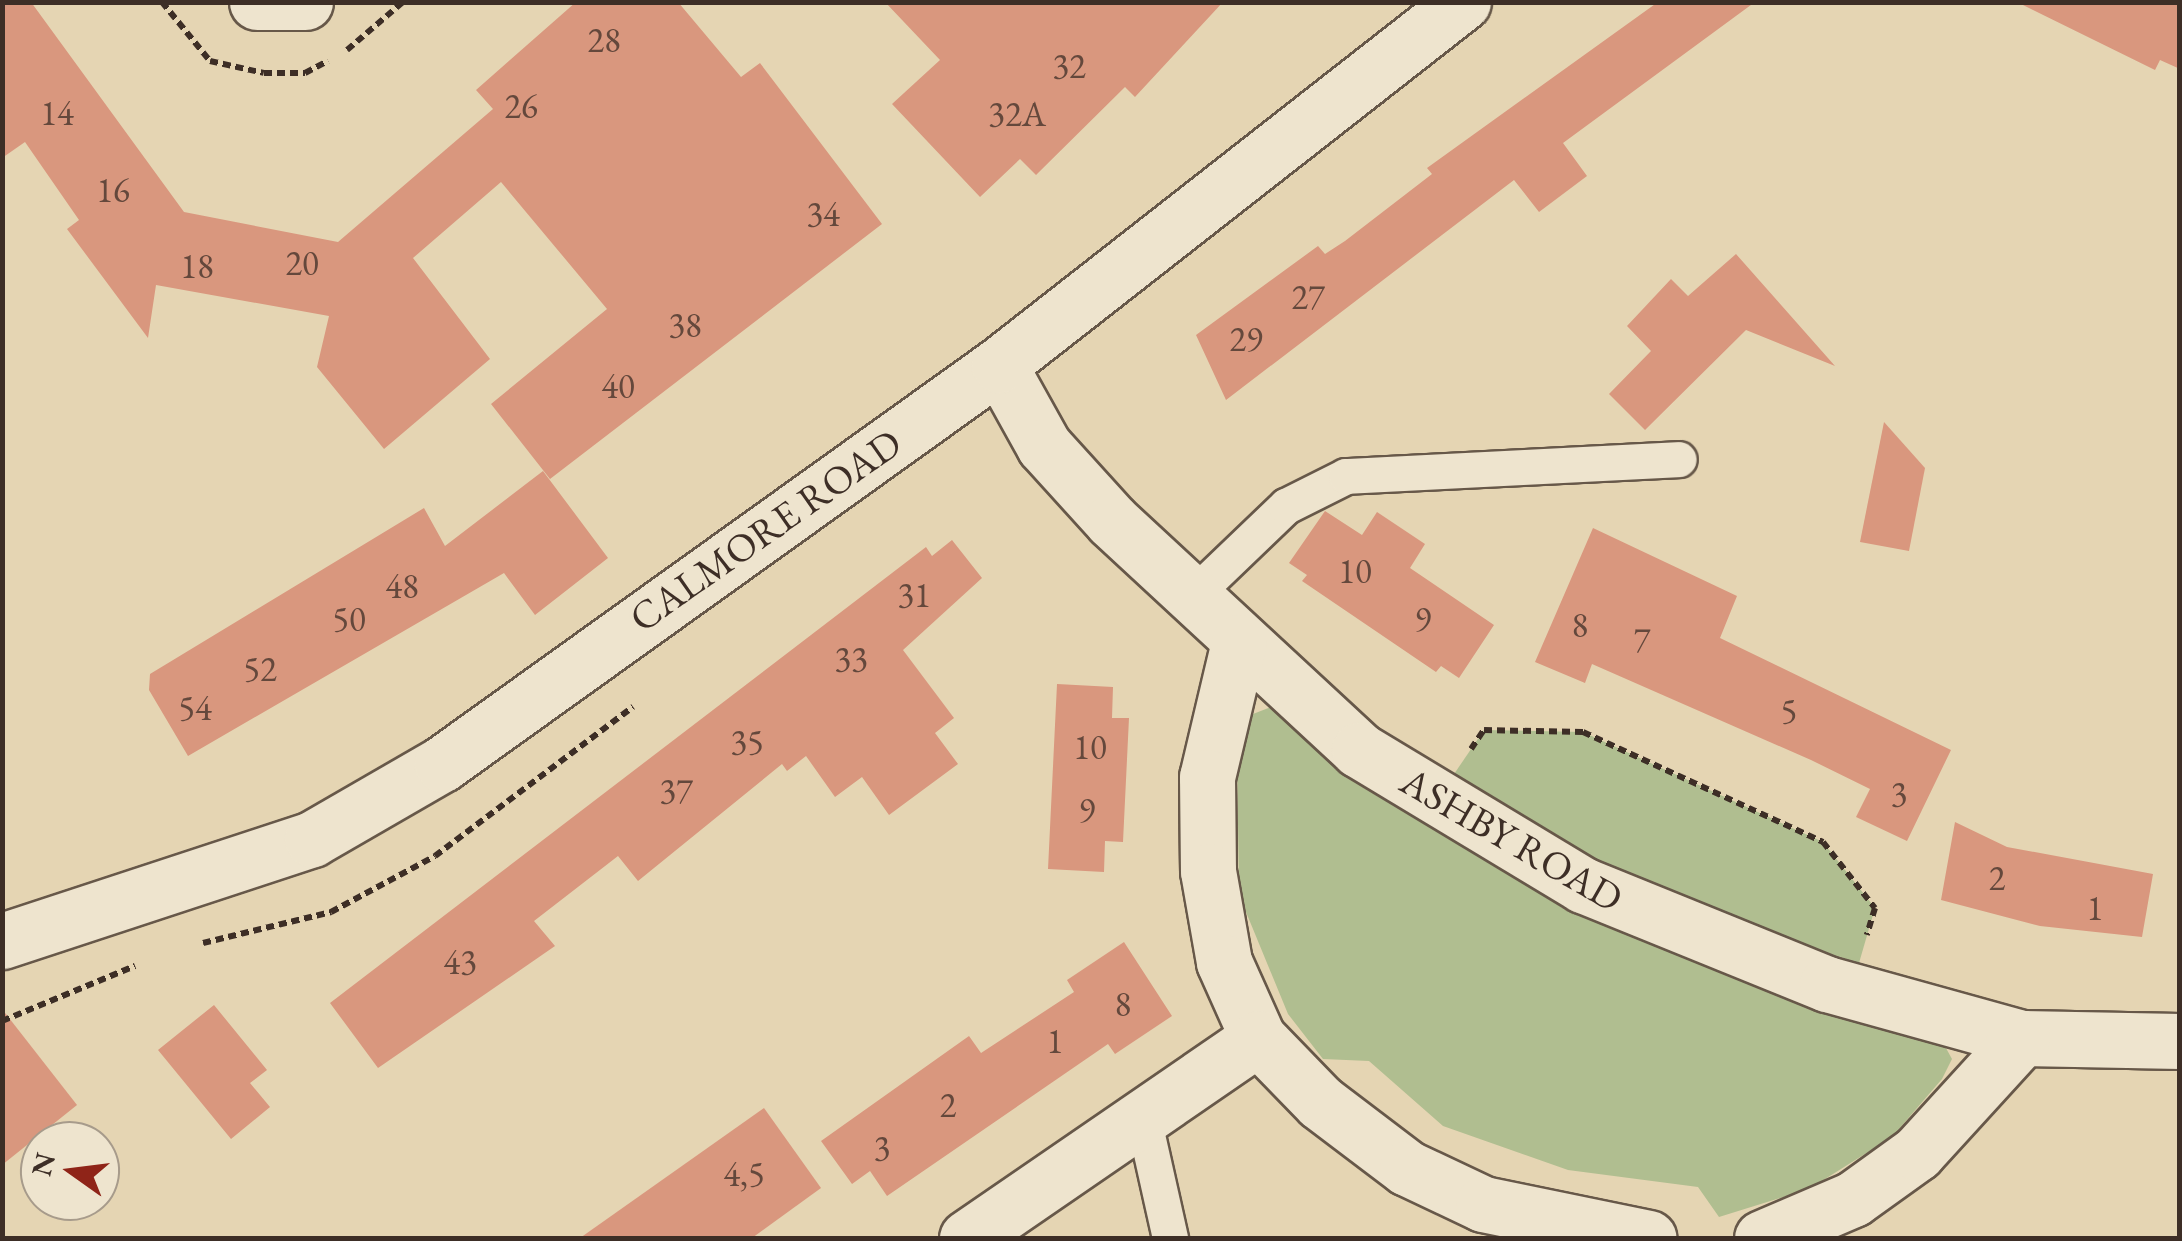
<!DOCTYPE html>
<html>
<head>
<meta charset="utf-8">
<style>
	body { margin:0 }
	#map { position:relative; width:2182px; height:1241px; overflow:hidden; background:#e5d5b3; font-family:"EB Garamond",serif }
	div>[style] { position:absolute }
	.green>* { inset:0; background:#b0be90 }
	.building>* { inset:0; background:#d9977e }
	.path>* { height:6px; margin-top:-3px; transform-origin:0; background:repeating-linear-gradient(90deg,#3d2e26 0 8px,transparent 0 13px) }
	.roads { filter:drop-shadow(2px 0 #675849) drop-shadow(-2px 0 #675849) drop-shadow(0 2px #675849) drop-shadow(0 -2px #675849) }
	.lane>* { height:35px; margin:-17.5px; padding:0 17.5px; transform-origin:17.5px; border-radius:17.5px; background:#eee4ce }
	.street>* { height:55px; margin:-27.5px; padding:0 27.5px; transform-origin:27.5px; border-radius:27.5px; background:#eee4ce }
	.secondary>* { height:55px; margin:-27.5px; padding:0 27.5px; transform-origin:27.5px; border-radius:27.5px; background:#eee4ce }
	span { translate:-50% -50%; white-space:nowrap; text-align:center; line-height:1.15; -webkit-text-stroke:9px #eee4ce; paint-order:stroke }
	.number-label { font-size:35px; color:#64483c }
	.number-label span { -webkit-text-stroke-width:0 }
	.street-label { font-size:40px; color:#3d2e26 }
	.frame { position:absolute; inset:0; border:5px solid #3d2e26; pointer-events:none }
	.north { position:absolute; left:20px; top:1121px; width:100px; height:100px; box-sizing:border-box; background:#eee4ce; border:2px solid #a79b8b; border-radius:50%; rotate:284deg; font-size:28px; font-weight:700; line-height:40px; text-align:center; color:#3d2e26 }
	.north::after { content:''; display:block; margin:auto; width:35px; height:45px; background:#8f2418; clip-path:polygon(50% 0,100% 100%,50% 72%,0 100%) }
</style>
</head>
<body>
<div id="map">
	<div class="green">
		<div style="clip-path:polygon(1271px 707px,1369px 779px,1941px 1039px,1952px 1059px,1942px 1079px,1892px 1137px,1809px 1189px,1719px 1217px,1698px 1187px,1568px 1170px,1443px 1126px,1369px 1061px,1323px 1059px,1288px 1014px,1239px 895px,1237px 750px,1253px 714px)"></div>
		<div style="clip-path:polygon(1484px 730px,1583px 732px,1823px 842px,1875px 908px,1859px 963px,1735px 924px,1566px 848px,1450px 780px)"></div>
	</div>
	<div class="building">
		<div style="clip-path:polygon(2px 2px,31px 2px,184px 212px,338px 242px,493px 109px,476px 90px,576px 2px,678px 2px,741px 77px,760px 63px,882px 224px,550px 479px,491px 404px,607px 309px,501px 182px,413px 258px,490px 359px,384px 449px,317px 367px,329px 316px,156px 285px,148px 338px,67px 229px,79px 220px,25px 142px,2px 158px)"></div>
		<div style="clip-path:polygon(885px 2px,1223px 2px,1135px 97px,1125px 87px,1036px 175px,1020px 159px,980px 197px,892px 104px,940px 60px)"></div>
		<div style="clip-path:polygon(1658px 2px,1755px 2px,1563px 143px,1587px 176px,1539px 212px,1514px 180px,1226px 400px,1196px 335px,1318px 246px,1325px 254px,1345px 241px,1432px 174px,1427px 168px)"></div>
		<div style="clip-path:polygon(2017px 2px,2180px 2px,2180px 69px,2160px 60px,2155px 70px)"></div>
		<div style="clip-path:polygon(1736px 254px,1835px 366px,1746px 330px,1645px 430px,1609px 394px,1651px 351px,1627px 326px,1671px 279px,1688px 296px)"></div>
		<div style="clip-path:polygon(1884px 422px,1925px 468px,1909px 551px,1860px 542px)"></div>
		<div style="clip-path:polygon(543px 471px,608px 558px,535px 615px,504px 573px,188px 756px,149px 690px,150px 674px,424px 508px,445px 546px)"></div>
		<div style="clip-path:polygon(1325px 511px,1362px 535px,1377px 512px,1425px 544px,1410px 568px,1494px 625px,1459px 678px,1441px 666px,1436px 672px,1302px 581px,1307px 575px,1289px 563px)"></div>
		<div style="clip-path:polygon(1593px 528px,1737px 596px,1720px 638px,1951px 750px,1907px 841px,1856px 817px,1870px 789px,1811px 760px,1592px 664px,1585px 683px,1535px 662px)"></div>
		<div style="clip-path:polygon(952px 540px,982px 578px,903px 650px,954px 718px,935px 733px,958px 764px,889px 815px,862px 777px,835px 797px,806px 756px,787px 771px,782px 764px,638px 881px,618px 856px,534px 921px,555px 946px,378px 1068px,330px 1003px,926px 547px,932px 556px)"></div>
		<div style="clip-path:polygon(1057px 684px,1113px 687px,1112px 718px,1129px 718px,1123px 842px,1105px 841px,1104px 872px,1048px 869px)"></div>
		<div style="clip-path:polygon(1955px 822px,2007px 847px,2153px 874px,2142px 937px,2040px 926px,1941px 900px)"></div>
		<div style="clip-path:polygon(1124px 942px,1172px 1016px,1115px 1054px,1108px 1044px,887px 1196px,870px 1171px,852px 1184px,821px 1141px,969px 1036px,981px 1053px,1074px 992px,1067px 980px)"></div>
		<div style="clip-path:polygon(214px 1005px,267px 1070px,250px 1083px,270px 1107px,231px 1139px,158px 1050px)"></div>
		<div style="clip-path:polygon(2px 1009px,77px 1105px,2px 1165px)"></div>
		<div style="clip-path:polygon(764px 1108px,821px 1188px,752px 1238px,580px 1238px)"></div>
	</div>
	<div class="path">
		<div style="left:162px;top:2px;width:76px;rotate:50.9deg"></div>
		<div style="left:210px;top:61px;width:55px;rotate:12.5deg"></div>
		<div style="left:264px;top:73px;width:41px"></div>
		<div style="left:305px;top:73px;width:26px;rotate:-28deg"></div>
		<div style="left:347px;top:50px;width:74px;rotate:-40.6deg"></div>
		<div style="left:1471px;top:749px;width:23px;rotate:-56deg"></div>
		<div style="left:1484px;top:730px;width:99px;rotate:1.2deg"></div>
		<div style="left:1583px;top:732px;width:264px;rotate:24.6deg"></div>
		<div style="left:1823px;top:842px;width:84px;rotate:51.8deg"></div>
		<div style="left:1875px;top:908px;width:28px;rotate:107deg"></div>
		<div style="left:203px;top:943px;width:132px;rotate:-13.6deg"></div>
		<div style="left:331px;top:912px;width:118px;rotate:-28.3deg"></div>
		<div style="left:435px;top:856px;width:248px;rotate:-37deg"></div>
		<div style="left:2px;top:1021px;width:144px;rotate:-22.5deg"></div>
	</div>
	<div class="roads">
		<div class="lane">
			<div style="left:1191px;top:597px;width:132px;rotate:-43.8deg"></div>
			<div style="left:1286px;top:506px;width:67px;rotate:-26.6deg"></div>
			<div style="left:1346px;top:476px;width:333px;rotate:-2.9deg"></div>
			<div style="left:1143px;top:1117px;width:124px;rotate:77.4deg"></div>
		</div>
		<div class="street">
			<div style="left:257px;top:2px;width:48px"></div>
			<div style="left:999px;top:365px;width:93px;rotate:60.9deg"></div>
			<div style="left:1044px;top:446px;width:101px;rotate:47.8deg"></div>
			<div style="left:1112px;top:521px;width:337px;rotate:42.8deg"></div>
			<div style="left:1359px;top:750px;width:262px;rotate:31.1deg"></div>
			<div style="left:1583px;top:885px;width:263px;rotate:22.1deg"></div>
			<div style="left:1827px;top:984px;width:202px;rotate:15.5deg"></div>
			<div style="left:2022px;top:1038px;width:158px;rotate:1.1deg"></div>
			<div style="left:1239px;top:642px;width:139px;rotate:103.3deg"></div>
			<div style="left:1207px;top:777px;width:94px;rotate:89.4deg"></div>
			<div style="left:1208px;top:871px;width:92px;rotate:80deg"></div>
			<div style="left:1224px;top:962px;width:83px;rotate:65.9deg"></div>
			<div style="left:1258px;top:1038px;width:89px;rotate:45.9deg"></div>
			<div style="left:1320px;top:1102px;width:109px;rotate:37.2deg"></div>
			<div style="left:1407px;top:1168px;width:84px;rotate:25.3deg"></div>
			<div style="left:1483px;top:1204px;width:169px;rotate:11.6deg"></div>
			<div style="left:967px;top:1238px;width:353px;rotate:-34.5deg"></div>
			<div style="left:1762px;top:1238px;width:99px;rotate:-23.2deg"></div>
			<div style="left:1853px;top:1199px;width:79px;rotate:-35.7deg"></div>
			<div style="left:1917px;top:1153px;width:156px;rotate:-47.6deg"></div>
		</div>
		<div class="secondary">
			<div style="left:2px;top:941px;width:326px;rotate:-18.2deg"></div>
			<div style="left:312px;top:839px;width:150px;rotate:-30deg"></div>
			<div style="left:442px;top:764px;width:685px;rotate:-35.62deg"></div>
			<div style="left:999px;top:365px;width:589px;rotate:-38.04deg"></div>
		</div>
	</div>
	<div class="number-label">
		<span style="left:604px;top:40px">28</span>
		<span style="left:1069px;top:66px">32</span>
		<span style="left:521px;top:106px">26</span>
		<span style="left:57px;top:113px">14</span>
		<span style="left:1017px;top:114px">32A</span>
		<span style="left:113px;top:190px">16</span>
		<span style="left:823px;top:214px">34</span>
		<span style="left:302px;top:263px">20</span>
		<span style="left:197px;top:266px">18</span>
		<span style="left:1308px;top:297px">27</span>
		<span style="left:685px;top:325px">38</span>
		<span style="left:1246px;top:339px">29</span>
		<span style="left:618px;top:386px">40</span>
		<span style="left:1355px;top:571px">10</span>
		<span style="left:402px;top:586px">48</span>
		<span style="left:914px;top:595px">31</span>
		<span style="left:349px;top:619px">50</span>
		<span style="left:1423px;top:619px">9</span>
		<span style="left:1580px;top:625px">8</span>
		<span style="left:1642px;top:640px">7</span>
		<span style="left:851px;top:659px">33</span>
		<span style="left:260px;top:669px">52</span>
		<span style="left:195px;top:708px">54</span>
		<span style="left:1789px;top:711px">5</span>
		<span style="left:747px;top:742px">35</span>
		<span style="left:1090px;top:747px">10</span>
		<span style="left:676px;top:791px">37</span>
		<span style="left:1899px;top:794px">3</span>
		<span style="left:1087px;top:810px">9</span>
		<span style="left:1997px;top:878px">2</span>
		<span style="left:2095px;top:908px">1</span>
		<span style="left:460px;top:962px">43</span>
		<span style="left:1123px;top:1004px">8</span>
		<span style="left:1055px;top:1041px">1</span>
		<span style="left:948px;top:1105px">2</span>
		<span style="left:882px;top:1148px">3</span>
		<span style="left:744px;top:1174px">4,5</span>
	</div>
	<div class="street-label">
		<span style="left:765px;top:530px;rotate:-35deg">CALMORE ROAD</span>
		<span style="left:1512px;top:839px;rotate:30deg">ASHBY ROAD</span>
	</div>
	<div class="frame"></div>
	<div class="north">N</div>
</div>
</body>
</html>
